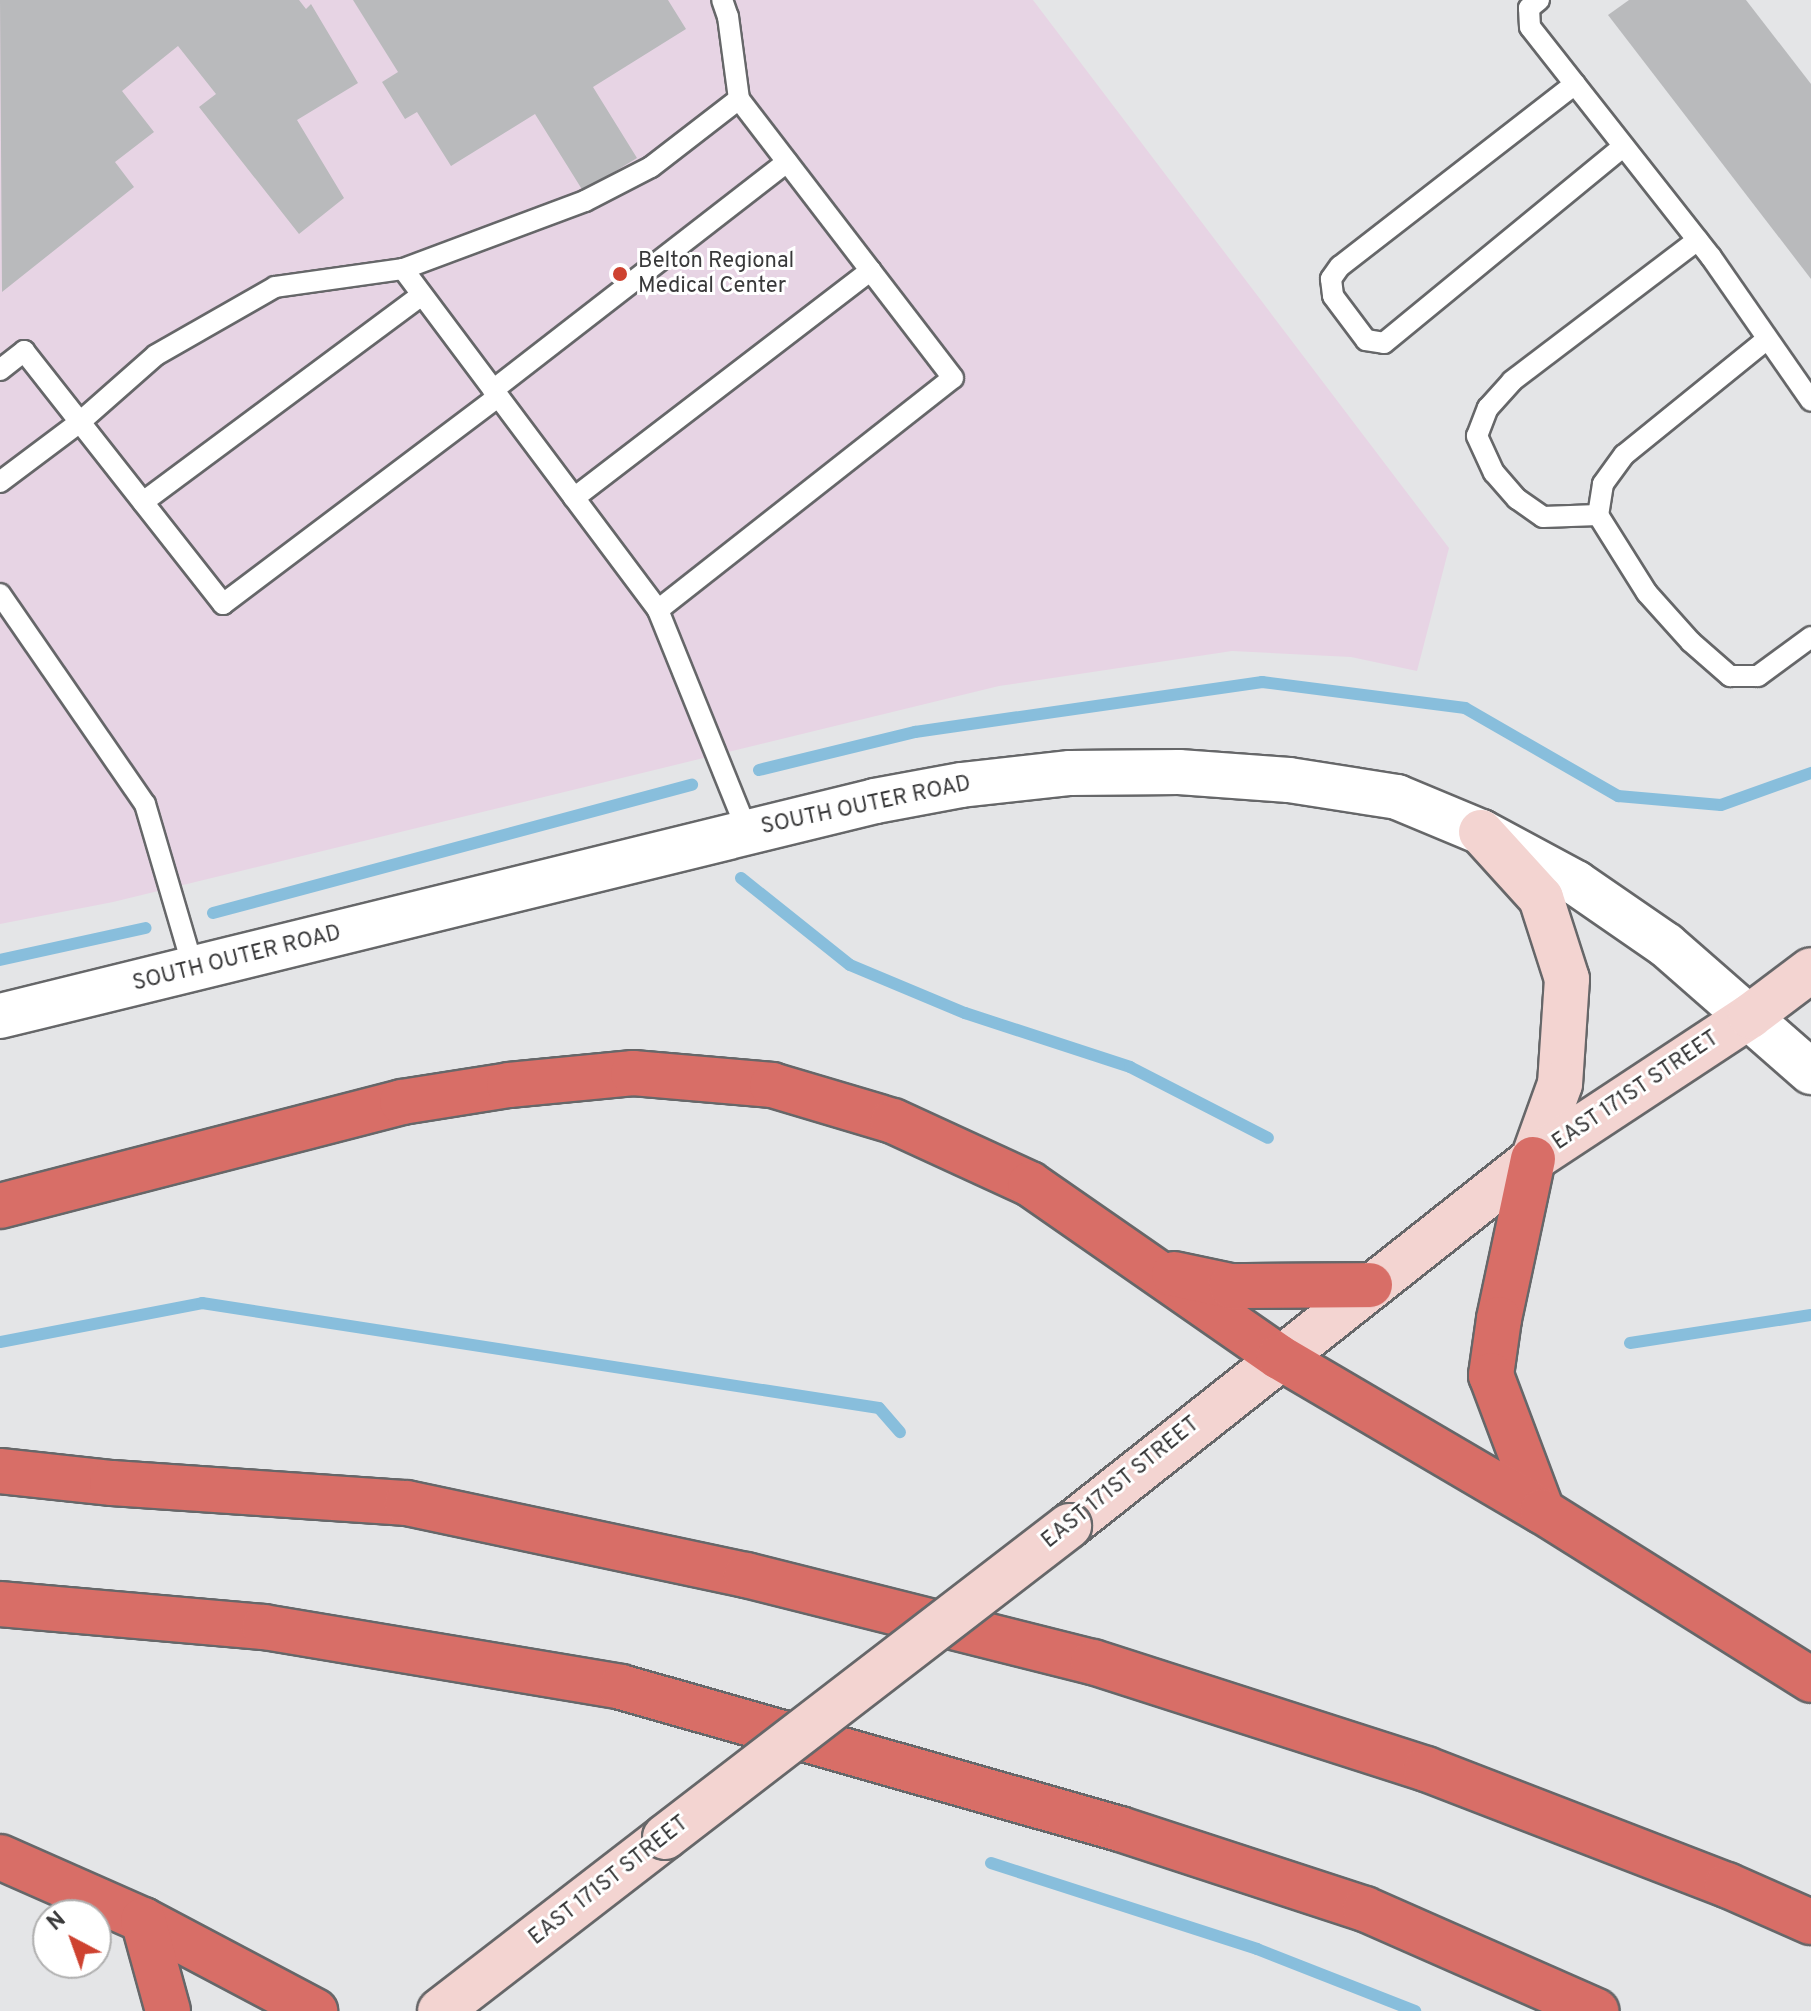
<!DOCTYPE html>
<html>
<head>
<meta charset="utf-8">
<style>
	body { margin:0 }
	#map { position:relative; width:1811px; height:2011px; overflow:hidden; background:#e4e5e7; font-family:Overpass,sans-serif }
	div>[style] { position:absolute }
	.medical>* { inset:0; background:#e7d4e4 }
	.stream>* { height:12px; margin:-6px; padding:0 6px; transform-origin:6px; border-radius:6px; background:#88bedc }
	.building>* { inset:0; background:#b9babc }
	.roads { filter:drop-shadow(2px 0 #666769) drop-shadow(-2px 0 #666769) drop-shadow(0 2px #666769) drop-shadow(0 -2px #666769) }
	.service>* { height:20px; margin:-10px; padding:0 10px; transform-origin:10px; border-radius:10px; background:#fff }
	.tertiary>* { height:44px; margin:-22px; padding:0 22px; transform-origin:22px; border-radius:22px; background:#fff }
	.secondary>* { height:44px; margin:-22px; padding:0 22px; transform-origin:22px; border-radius:22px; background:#f3d4d1 }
	.motorway>* { height:44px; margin:-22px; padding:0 22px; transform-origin:22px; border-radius:22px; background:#d86e67 }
	.bridges { filter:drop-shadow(2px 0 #666769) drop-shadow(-2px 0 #666769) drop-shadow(0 2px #666769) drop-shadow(0 -2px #666769) }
	.secondary-bridge>* { height:44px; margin:-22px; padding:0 22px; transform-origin:22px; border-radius:22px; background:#f3d4d1 }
	.dots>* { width:22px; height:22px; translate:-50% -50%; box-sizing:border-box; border:4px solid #fff; border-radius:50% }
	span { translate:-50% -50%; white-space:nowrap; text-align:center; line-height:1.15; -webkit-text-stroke:6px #fff; paint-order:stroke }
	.poi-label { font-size:22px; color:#39393a }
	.left { translate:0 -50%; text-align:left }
	.street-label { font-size:22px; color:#39393a }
	.north { position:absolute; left:32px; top:1899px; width:80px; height:80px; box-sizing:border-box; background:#fff; border:2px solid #b0b0b0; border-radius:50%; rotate:319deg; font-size:22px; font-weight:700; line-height:32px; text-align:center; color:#39393a }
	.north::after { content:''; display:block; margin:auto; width:28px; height:36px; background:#ce4230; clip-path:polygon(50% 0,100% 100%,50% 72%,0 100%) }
</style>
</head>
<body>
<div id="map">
	<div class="medical">
		<div style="clip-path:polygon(0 0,1033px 0,1449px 548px,1417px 671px,1351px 657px,1232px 651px,999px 686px,113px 902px,0 924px)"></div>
	</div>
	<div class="stream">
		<div style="left:759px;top:770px;width:161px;rotate:-13.7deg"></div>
		<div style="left:915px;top:732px;width:351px;rotate:-8.2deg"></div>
		<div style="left:1262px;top:682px;width:205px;rotate:7.3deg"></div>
		<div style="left:1465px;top:708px;width:177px;rotate:29.9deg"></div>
		<div style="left:1618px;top:796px;width:103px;rotate:5deg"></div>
		<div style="left:1721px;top:805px;width:96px;rotate:-19.6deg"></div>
		<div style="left:741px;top:878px;width:139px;rotate:38.6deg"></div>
		<div style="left:850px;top:965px;width:125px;rotate:22.7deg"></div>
		<div style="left:965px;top:1013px;width:174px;rotate:18.1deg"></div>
		<div style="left:1130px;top:1067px;width:155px;rotate:27.2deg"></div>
		<div style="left:213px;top:913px;width:496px;rotate:-15deg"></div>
		<div style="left:0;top:960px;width:149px;rotate:-12.4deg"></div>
		<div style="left:0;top:1342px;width:206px;rotate:-10.9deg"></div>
		<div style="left:202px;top:1303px;width:685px;rotate:8.82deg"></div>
		<div style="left:879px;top:1408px;width:32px;rotate:49deg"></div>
		<div style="left:1630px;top:1343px;width:183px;rotate:-8.8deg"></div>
		<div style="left:991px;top:1863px;width:280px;rotate:17.9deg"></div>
		<div style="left:1257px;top:1949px;width:170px;rotate:21.4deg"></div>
	</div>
	<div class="building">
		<div style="clip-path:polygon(0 0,299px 0,306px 9px,311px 4px,358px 83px,297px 120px,344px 198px,299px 234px,199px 107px,216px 94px,178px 46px,122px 91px,154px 132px,115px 162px,134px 187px,2px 292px)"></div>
		<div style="clip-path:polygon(353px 0,668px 0,686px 29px,593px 87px,637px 158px,583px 191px,535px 114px,451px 166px,417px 112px,405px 119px,382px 82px,398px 72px)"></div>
		<div style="clip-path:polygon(1629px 0,1746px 0,1811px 84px,1811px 279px,1608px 15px)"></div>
	</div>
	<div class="roads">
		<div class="service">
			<div style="left:1539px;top:0;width:13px;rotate:141deg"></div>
			<div style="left:1529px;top:8px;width:19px;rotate:87deg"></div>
			<div style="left:1530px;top:27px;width:293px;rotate:51.8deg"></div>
			<div style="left:1711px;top:257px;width:175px;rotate:55.2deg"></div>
			<div style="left:1575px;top:84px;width:297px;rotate:142.2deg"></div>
			<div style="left:1340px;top:266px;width:16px;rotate:125deg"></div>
			<div style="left:1331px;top:279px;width:17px;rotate:83deg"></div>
			<div style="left:1333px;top:296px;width:55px;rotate:53.1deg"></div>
			<div style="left:1366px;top:340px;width:18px;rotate:9deg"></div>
			<div style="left:1384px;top:343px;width:310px;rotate:-39.4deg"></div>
			<div style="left:403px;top:269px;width:194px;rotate:-20.5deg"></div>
			<div style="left:585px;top:201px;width:74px;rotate:-27.3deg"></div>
			<div style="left:651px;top:167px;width:111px;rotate:-37.7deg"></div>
			<div style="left:1766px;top:340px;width:183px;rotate:141deg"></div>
			<div style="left:1624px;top:455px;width:36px;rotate:126deg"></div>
			<div style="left:1603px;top:484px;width:31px;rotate:99deg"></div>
			<div style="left:1598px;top:515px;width:92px;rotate:57.9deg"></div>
			<div style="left:1647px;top:593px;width:66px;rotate:48.1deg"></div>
			<div style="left:1691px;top:642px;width:52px;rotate:41.1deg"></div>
			<div style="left:1730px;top:676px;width:28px"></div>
			<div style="left:1758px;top:676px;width:66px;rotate:-36.3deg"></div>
			<div style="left:0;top:370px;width:31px;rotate:-38deg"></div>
			<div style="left:24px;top:351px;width:322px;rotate:51.8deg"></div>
			<div style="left:223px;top:604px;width:344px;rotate:-37deg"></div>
			<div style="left:493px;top:390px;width:372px;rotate:-37.8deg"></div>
			<div style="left:0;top:482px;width:100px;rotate:-36.9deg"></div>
			<div style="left:80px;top:422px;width:101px;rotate:-41.4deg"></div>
			<div style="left:156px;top:355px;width:137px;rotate:-29.7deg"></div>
			<div style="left:275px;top:287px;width:129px;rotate:-8deg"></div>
			<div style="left:403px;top:269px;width:426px;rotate:53.2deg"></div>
			<div style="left:658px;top:610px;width:237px;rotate:68deg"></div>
			<div style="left:574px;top:498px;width:374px;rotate:-37.5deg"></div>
			<div style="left:143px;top:502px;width:347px;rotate:-36.6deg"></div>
			<div style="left:1598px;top:515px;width:55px;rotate:177.9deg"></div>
			<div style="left:1543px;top:517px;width:32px;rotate:-145deg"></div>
			<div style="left:1517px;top:499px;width:35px;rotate:-131deg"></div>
			<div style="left:1494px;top:473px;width:41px;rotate:-114.7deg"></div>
			<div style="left:1477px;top:436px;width:30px;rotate:-69deg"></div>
			<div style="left:1488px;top:408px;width:36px;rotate:-48deg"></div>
			<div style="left:1512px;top:381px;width:233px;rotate:-37.2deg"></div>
			<div style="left:0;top:594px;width:255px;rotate:55.4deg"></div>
			<div style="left:145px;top:804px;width:173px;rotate:73.6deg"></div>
			<div style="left:658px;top:610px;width:375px;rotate:-38.2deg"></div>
			<div style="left:953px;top:378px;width:352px;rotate:-127.5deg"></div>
			<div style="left:739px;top:99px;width:83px;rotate:-97.6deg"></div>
			<div style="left:728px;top:17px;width:18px;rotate:-109deg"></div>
		</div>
		<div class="tertiary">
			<div style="left:0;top:1016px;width:901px;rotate:-13.8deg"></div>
			<div style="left:875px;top:801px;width:87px;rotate:-10.5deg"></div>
			<div style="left:961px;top:785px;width:110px;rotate:-6.3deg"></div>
			<div style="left:1070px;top:773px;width:109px;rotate:-0.5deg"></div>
			<div style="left:1179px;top:772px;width:110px;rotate:4.2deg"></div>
			<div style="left:1289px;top:780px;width:109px;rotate:8.9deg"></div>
			<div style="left:1397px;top:797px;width:91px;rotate:22.6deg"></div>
			<div style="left:1481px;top:832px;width:108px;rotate:28.2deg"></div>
			<div style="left:1576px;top:883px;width:109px;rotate:34.6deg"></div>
			<div style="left:1666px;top:945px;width:193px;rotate:41.2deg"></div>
		</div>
		<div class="secondary">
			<div style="left:1481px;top:832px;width:89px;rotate:47.7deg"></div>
			<div style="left:1541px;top:898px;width:85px;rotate:72.2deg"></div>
			<div style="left:1567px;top:979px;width:105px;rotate:93.8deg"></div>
			<div style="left:1560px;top:1084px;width:80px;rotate:109.8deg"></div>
			<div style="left:1069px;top:1526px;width:592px;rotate:-38.34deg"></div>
			<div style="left:1533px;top:1159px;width:260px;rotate:-33.4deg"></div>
			<div style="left:1750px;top:1016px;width:76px;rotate:-37deg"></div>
			<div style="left:440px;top:2011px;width:284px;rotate:-37.7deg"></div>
		</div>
		<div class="motorway">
			<div style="left:1533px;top:1159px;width:164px;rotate:102deg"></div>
			<div style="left:1499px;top:1319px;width:57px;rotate:98.1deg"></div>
			<div style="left:1491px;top:1375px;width:145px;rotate:69.4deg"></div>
			<div style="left:0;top:1206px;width:415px;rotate:-14.5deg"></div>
			<div style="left:402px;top:1102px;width:108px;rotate:-9deg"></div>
			<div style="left:509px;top:1085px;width:125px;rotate:-5.5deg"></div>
			<div style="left:633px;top:1073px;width:140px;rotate:4.9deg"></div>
			<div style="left:772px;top:1085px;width:126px;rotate:16.6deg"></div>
			<div style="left:893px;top:1121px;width:151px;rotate:24.7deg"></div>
			<div style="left:1030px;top:1184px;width:303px;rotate:34.8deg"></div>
			<div style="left:1279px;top:1357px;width:305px;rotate:30.4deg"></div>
			<div style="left:1542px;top:1511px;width:318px;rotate:32.1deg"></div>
			<div style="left:1174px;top:1274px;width:58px;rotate:11.9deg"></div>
			<div style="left:1231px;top:1286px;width:139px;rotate:-0.4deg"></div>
			<div style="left:0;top:1471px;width:113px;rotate:6.1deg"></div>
			<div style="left:112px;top:1483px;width:296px;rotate:3.9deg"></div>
			<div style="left:407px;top:1503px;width:347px;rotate:12deg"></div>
			<div style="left:746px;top:1575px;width:358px;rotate:14.1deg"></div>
			<div style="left:1093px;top:1662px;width:350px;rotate:17.8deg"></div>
			<div style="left:1426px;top:1769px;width:323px;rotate:21.1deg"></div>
			<div style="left:1727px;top:1885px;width:92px;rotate:23.8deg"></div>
			<div style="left:0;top:1604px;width:265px;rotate:5deg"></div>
			<div style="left:264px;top:1627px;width:362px;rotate:9.5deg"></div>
			<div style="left:621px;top:1687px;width:519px;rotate:15.88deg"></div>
			<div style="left:1120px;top:1829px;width:258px;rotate:18.1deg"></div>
			<div style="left:1365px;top:1909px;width:253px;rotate:23.8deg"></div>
			<div style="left:0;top:1857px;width:156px;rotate:23.8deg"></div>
			<div style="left:143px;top:1920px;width:195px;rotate:27.9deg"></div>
			<div style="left:143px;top:1920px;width:94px;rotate:74.6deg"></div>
		</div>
	</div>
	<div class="bridges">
		<div class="secondary-bridge">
			<div style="left:665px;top:1837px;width:510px;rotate:-37.59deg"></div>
		</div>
	</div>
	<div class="dots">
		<div style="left:620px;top:274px;background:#ce4230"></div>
	</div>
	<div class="poi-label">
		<span class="left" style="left:638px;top:274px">Belton Regional<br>Medical Center</span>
	</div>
	<div class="street-label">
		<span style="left:866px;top:806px;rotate:-12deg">SOUTH OUTER ROAD</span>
		<span style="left:237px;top:959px;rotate:-14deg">SOUTH OUTER ROAD</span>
		<span style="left:1636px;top:1091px;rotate:-34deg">EAST 171ST STREET</span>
		<span style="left:1121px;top:1483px;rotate:-39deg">EAST 171ST STREET</span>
		<span style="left:609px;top:1881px;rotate:-38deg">EAST 171ST STREET</span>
	</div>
	<div class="north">N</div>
</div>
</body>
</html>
